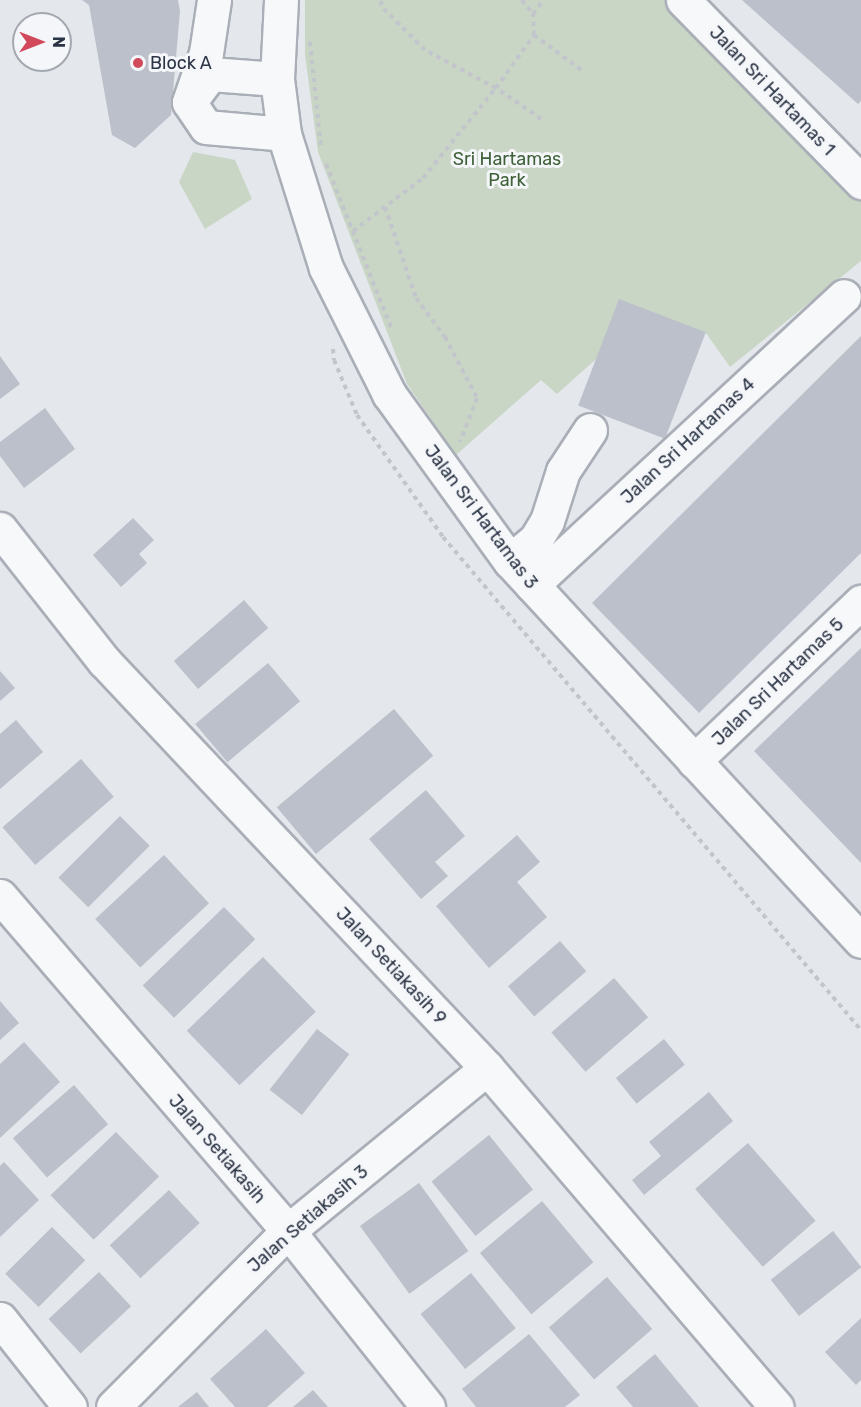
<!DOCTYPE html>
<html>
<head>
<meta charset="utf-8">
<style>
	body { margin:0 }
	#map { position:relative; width:861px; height:1407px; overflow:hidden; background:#e4e7ec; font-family:Rubik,sans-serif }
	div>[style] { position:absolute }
	.green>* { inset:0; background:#c9d6c5 }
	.building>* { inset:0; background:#bbc0ca; transform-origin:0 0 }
	.path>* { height:4px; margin-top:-2px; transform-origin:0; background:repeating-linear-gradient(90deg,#c2c5cb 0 4.5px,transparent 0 9px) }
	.roads { filter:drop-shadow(2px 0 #a9aeb7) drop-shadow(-2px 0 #a9aeb7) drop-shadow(0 2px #a9aeb7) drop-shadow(0 -2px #a9aeb7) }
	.minor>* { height:33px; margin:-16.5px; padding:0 16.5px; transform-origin:16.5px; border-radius:16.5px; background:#f7f8fa }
	.dots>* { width:16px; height:16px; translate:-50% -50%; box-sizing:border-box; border:3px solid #f4f6f9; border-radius:50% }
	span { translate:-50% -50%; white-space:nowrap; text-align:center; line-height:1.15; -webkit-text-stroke:6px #f4f6f9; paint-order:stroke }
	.poi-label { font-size:18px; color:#2b3445 }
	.left { translate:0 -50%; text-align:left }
	.street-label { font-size:18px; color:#2b3445 }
	.park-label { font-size:18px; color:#3f6138 }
	.north { position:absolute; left:12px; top:12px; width:60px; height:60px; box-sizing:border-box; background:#f4f6f9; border:2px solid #a4a8b1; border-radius:50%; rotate:90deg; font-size:16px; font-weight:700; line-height:24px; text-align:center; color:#2b3445 }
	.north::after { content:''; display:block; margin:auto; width:21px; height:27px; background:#d1495b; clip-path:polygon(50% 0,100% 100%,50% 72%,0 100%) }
</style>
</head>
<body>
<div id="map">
	<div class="green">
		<div style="clip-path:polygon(305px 0,674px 0,861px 196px,861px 261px,730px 367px,706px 333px,595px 360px,557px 394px,541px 380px,456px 455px,407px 384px,318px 152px,305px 55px)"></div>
		<div style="clip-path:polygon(193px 152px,235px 160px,252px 199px,205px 229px,179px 182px)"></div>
	</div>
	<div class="building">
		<div style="clip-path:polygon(82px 0,178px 0,180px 11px,171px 115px,135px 148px,112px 135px,89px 5px)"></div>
		<div style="clip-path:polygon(742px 0,861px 0,861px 101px,858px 104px)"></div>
		<div style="left:619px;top:299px;width:93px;height:114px;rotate:21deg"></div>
		<div style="clip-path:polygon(861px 336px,861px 553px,699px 713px,592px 603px)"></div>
		<div style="clip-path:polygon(0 356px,20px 384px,0 399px)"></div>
		<div style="clip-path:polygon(45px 408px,75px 449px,24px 488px,0 456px,0 442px)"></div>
		<div style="clip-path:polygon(133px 518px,154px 540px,139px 554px,147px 563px,121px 587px,93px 555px)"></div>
		<div style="left:244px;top:600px;width:37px;height:93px;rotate:49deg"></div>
		<div style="clip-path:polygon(861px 648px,861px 863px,754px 751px)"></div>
		<div style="left:268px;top:663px;width:50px;height:95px;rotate:50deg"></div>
		<div style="clip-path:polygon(0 671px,15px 688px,0 701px)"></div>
		<div style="left:394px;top:709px;width:61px;height:153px;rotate:50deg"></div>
		<div style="clip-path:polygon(16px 720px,43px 752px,0 789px,0 734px)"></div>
		<div style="left:81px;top:759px;width:50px;height:104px;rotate:49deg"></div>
		<div style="clip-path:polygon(426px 790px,465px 836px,435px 862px,448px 876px,421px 899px,369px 839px)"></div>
		<div style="left:120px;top:816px;width:42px;height:87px;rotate:45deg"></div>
		<div style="clip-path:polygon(517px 835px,540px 862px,517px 882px,547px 917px,489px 968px,436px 906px)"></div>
		<div style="left:164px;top:855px;width:66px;height:94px;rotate:47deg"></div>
		<div style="left:224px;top:907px;width:45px;height:113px;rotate:46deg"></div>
		<div style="left:560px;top:941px;width:40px;height:69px;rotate:49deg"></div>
		<div style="left:263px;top:957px;width:76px;height:106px;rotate:46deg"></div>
		<div style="left:614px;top:978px;width:52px;height:83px;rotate:49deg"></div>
		<div style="clip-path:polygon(0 1001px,19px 1023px,0 1040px)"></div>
		<div style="left:317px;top:1029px;width:41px;height:77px;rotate:38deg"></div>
		<div style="left:664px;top:1039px;width:33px;height:62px;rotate:51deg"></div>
		<div style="clip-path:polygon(24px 1042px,60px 1082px,0 1138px,0 1064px)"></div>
		<div style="left:74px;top:1085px;width:52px;height:81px;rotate:49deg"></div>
		<div style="clip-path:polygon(709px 1092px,733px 1121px,644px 1195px,632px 1180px,661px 1156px,649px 1142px)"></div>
		<div style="left:116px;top:1132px;width:62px;height:91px;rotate:46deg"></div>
		<div style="left:489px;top:1135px;width:70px;height:74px;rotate:51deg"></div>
		<div style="left:748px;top:1143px;width:103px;height:70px;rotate:49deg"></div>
		<div style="clip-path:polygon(4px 1162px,39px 1200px,0 1237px,0 1166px)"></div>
		<div style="left:419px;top:1183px;width:84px;height:73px;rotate:54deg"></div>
		<div style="left:169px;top:1190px;width:45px;height:81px;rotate:47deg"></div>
		<div style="left:542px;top:1201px;width:80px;height:81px;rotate:50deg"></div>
		<div style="left:52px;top:1227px;width:47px;height:66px;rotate:45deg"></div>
		<div style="left:833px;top:1231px;width:46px;height:79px;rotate:52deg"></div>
		<div style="left:99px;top:1272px;width:47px;height:69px;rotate:47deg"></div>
		<div style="left:471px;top:1273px;width:71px;height:65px;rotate:51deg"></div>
		<div style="left:607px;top:1277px;width:69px;height:77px;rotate:49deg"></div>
		<div style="clip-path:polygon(861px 1318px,861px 1380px,856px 1385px,825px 1352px)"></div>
		<div style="clip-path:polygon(266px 1329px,305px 1373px,267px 1407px,235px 1407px,210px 1379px)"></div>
		<div style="clip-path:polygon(529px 1334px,580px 1395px,565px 1407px,476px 1407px,462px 1389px)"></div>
		<div style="clip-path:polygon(655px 1354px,699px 1407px,633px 1407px,616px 1387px)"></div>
		<div style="clip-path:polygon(313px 1390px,328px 1407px,293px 1407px)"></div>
		<div style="clip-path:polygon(197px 1392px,209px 1407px,178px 1407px)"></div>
	</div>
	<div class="path">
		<div style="left:522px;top:0;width:18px;rotate:52deg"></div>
		<div style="left:534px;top:35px;width:61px;rotate:36.3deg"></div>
		<div style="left:310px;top:42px;width:107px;rotate:84.1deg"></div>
		<div style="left:541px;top:119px;width:55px;rotate:-145.4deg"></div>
		<div style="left:496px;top:88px;width:65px;rotate:-54.4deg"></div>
		<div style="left:534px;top:35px;width:21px;rotate:-93deg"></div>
		<div style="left:533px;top:14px;width:17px;rotate:-54deg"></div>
		<div style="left:326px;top:164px;width:179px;rotate:68.3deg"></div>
		<div style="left:385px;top:207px;width:96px;rotate:71.2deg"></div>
		<div style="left:416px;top:298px;width:49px;rotate:53.4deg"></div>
		<div style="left:445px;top:337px;width:69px;rotate:62.3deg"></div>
		<div style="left:477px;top:398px;width:47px;rotate:111.1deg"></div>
		<div style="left:353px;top:231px;width:88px;rotate:-37.1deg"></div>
		<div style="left:423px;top:178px;width:116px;rotate:-51deg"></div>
		<div style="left:496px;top:88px;width:81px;rotate:-151.8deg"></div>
		<div style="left:425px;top:50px;width:64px;rotate:-135deg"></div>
		<div style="left:380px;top:5px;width:6px;rotate:-59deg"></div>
		<div style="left:333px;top:349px;width:11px;rotate:85deg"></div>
		<div style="left:334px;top:360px;width:60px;rotate:67.3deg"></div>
		<div style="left:357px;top:415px;width:149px;rotate:54.8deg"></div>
		<div style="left:443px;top:537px;width:646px;rotate:49.71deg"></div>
	</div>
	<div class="roads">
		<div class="minor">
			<div style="left:281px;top:0;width:79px;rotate:92.9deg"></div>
			<div style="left:277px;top:79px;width:55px;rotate:82.7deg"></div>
			<div style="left:284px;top:134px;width:140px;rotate:72.6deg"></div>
			<div style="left:326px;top:268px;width:141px;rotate:63.4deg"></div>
			<div style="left:389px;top:394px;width:206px;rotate:54.1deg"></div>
			<div style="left:510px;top:561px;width:517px;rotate:47.27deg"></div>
			<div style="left:683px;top:0;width:255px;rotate:45.6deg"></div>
			<div style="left:190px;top:101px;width:34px;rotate:-53deg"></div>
			<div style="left:210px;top:74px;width:67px;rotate:4.3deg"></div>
			<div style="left:189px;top:102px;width:30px;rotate:56deg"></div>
			<div style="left:206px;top:127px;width:78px;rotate:5.1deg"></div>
			<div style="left:189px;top:102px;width:52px;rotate:-70.9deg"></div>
			<div style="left:206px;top:53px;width:54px;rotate:-81.4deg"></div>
			<div style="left:0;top:529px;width:168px;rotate:51.8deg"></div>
			<div style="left:104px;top:661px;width:559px;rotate:46.74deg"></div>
			<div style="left:487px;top:1068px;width:446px;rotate:49.5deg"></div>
			<div style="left:510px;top:561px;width:34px;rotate:-40deg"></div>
			<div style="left:536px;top:539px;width:21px;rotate:-59deg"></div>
			<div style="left:547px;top:521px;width:52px;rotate:-72.3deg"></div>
			<div style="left:563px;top:471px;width:49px;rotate:-56.6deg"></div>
			<div style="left:532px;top:585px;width:425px;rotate:-42.8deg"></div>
			<div style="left:694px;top:761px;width:231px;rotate:-43.6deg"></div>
			<div style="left:0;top:896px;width:442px;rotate:49.3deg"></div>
			<div style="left:288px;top:1231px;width:225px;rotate:51.5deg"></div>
			<div style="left:0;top:1319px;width:112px;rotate:51.5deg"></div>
			<div style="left:113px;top:1407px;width:248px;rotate:-45.2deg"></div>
			<div style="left:288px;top:1231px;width:257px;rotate:-39.3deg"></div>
		</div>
	</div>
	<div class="dots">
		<div style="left:138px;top:63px;background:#d1495b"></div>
	</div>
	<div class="poi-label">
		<span class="left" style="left:150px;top:63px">Block A</span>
	</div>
	<div class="street-label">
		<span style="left:772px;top:91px;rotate:46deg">Jalan Sri Hartamas 1</span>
		<span style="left:688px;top:441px;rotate:-43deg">Jalan Sri Hartamas 4</span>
		<span style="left:481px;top:517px;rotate:53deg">Jalan Sri Hartamas 3</span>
		<span style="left:778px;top:682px;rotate:-44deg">Jalan Sri Hartamas 5</span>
		<span style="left:391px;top:966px;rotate:47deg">Jalan Setiakasih 9</span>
		<span style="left:217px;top:1149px;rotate:49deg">Jalan Setiakasih</span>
		<span style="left:308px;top:1219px;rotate:-41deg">Jalan Setiakasih 3</span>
	</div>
	<div class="park-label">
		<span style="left:507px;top:170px">Sri Hartamas<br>Park</span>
	</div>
	<div class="north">N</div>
</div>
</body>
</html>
